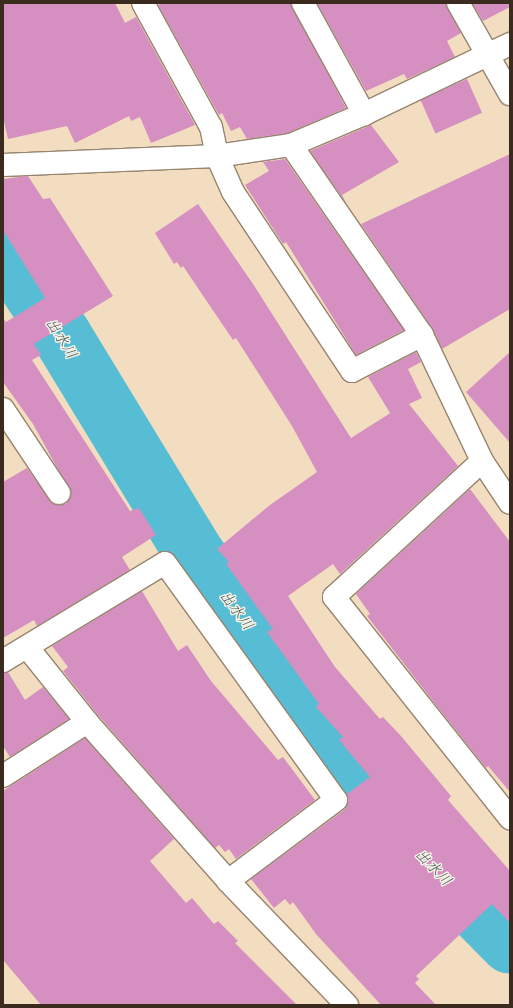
<!DOCTYPE html>
<html>
<head>
<meta charset="utf-8">
<style>
	body { margin:0 }
	#map { position:relative; width:513px; height:1008px; overflow:hidden; background:#f3ddc0; font-family:"Patrick Hand","Klee One",sans-serif }
	div>[style] { position:absolute }
	.river>* { height:60px; margin:-30px; padding:0 30px; transform-origin:30px; border-radius:30px; background:#57bdd5 }
	.building>* { inset:0; background:#d58fc0; transform-origin:0 0 }
	.roads { filter:drop-shadow(1px 0 #97846f) drop-shadow(-1px 0 #97846f) drop-shadow(0 1px #97846f) drop-shadow(0 -1px #97846f) }
	.minor>* { height:22px; margin:-11px; padding:0 11px; transform-origin:11px; border-radius:11px; background:#fff }
	span { translate:-50% -50%; white-space:nowrap; text-align:center; line-height:1.15; -webkit-text-stroke:3px #f7f3e8; paint-order:stroke }
	.water-label { font-size:15px; color:#435655; font-style:italic }
	.frame { position:absolute; inset:0; border:4px solid #3b2a1e; pointer-events:none }
</style>
</head>
<body>
<div id="map">
	<div class="river">
		<div style="left:3px;top:247px;width:107px;rotate:56.5deg"></div>
		<div style="left:62px;top:336px;width:258px;rotate:58.7deg"></div>
		<div style="left:196px;top:556px;width:352px;rotate:53.3deg"></div>
		<div style="left:406px;top:838px;width:148px;rotate:45.5deg"></div>
	</div>
	<div class="building">
		<div style="clip-path:polygon(3px 3px,115px 3px,125px 23px,136px 17px,195px 125px,151px 143px,140px 117px,131px 121px,129px 116px,75px 143px,67px 126px,8px 139px,3px 117px)"></div>
		<div style="clip-path:polygon(162px 3px,291px 3px,346px 108px,288px 133px,247px 139px,240px 127px,231px 131px,222px 113px,219px 115px,158px 5px)"></div>
		<div style="clip-path:polygon(317px 3px,446px 3px,461px 33px,447px 41px,455px 57px,407px 79px,404px 74px,366px 91px)"></div>
		<div style="clip-path:polygon(472px 3px,510px 3px,510px 7px,483px 21px)"></div>
		<div style="left:467px;top:79px;width:37px;height:51px;rotate:66deg"></div>
		<div style="clip-path:polygon(371px 125px,399px 162px,342px 195px,346px 203px,310px 151px)"></div>
		<div style="clip-path:polygon(510px 154px,510px 309px,442px 349px,432px 328px,361px 224px)"></div>
		<div style="clip-path:polygon(285px 159px,404px 330px,356px 355px,286px 242px,283px 244px,245px 185px,269px 171px,263px 162px)"></div>
		<div style="clip-path:polygon(28px 176px,43px 199px,50px 198px,113px 296px,34px 344px,41px 355px,32px 360px,130px 511px,139px 508px,156px 535px,122px 557px,130px 570px,37px 626px,34px 620px,3px 638px,3px 482px,27px 468px,53px 504px,66px 504px,71px 493px,33px 424px,3px 382px,3px 318px,6px 322px,45px 298px,3px 230px,3px 179px)"></div>
		<div style="clip-path:polygon(198px 204px,253px 284px,351px 438px,392px 412px,390px 413px,368px 377px,416px 352px,421px 362px,408px 369px,422px 398px,409px 404px,458px 466px,340px 574px,333px 564px,288px 596px,335px 667px,380px 719px,383px 717px,401px 736px,451px 796px,448px 800px,510px 871px,510px 923px,492px 904px,416px 976px,419px 979px,415px 983px,436px 1005px,381px 1005px,316px 934px,293px 902px,290px 905px,285px 899px,274px 908px,251px 879px,344px 810px,348px 805px,347px 794px,370px 777px,339px 740px,343px 737px,316px 707px,319px 704px,267px 632px,273px 629px,226px 564px,229px 562px,217px 549px,270px 505px,317px 472px,292px 426px,236px 338px,233px 340px,183px 266px,181px 268px,177px 262px,174px 264px,155px 233px)"></div>
		<div style="clip-path:polygon(510px 352px,510px 443px,466px 392px)"></div>
		<div style="clip-path:polygon(470px 489px,510px 542px,510px 792px,488px 766px,486px 768px,436px 705px,367px 616px,370px 614px,356px 594px)"></div>
		<div style="clip-path:polygon(142px 591px,178px 651px,187px 645px,211px 681px,278px 760px,283px 757px,315px 800px,236px 859px,229px 849px,225px 852px,219px 845px,215px 848px,97px 714px,63px 671px,68px 667px,52px 646px)"></div>
		<div style="clip-path:polygon(8px 672px,25px 700px,43px 687px,69px 719px,10px 757px,3px 746px,3px 673px)"></div>
		<div style="clip-path:polygon(85px 738px,174px 839px,150px 861px,186px 903px,192px 898px,214px 924px,218px 921px,238px 941px,235px 943px,297px 1005px,41px 1005px,3px 960px,3px 791px)"></div>
	</div>
	<div class="roads">
		<div class="minor">
			<div style="left:143px;top:3px;width:141px;rotate:61.3deg"></div>
			<div style="left:211px;top:127px;width:30px;rotate:78deg"></div>
			<div style="left:217px;top:156px;width:39px;rotate:66deg"></div>
			<div style="left:233px;top:192px;width:215px;rotate:56.4deg"></div>
			<div style="left:352px;top:371px;width:79px;rotate:-27.2deg"></div>
			<div style="left:303px;top:3px;width:127px;rotate:61.2deg"></div>
			<div style="left:458px;top:3px;width:105px;rotate:60.3deg"></div>
			<div style="left:291px;top:145px;width:231px;rotate:55.4deg"></div>
			<div style="left:422px;top:335px;width:140px;rotate:64.5deg"></div>
			<div style="left:482px;top:461px;width:50px;rotate:56.3deg"></div>
			<div style="left:3px;top:165px;width:214px;rotate:-2.4deg"></div>
			<div style="left:217px;top:156px;width:75px;rotate:-8.5deg"></div>
			<div style="left:291px;top:145px;width:79px;rotate:-23deg"></div>
			<div style="left:364px;top:114px;width:162px;rotate:-25.6deg"></div>
			<div style="left:3px;top:409px;width:101px;rotate:56.3deg"></div>
			<div style="left:482px;top:461px;width:201px;rotate:137.4deg"></div>
			<div style="left:334px;top:597px;width:283px;rotate:51.5deg"></div>
			<div style="left:27px;top:647px;width:96px;rotate:51.3deg"></div>
			<div style="left:87px;top:722px;width:213px;rotate:48.4deg"></div>
			<div style="left:228px;top:881px;width:172px;rotate:46.2deg"></div>
			<div style="left:3px;top:661px;width:189px;rotate:-31.2deg"></div>
			<div style="left:165px;top:563px;width:292px;rotate:54.2deg"></div>
			<div style="left:336px;top:800px;width:135px;rotate:143.1deg"></div>
			<div style="left:3px;top:776px;width:100px;rotate:-32.7deg"></div>
		</div>
	</div>
	<div class="water-label">
		<span style="left:62px;top:338px;rotate:58deg">出水川</span>
		<span style="left:237px;top:610px;rotate:53deg">出水川</span>
		<span style="left:434px;top:867px;rotate:46deg">出水川</span>
	</div>
	<div class="frame"></div>
</div>
</body>
</html>
